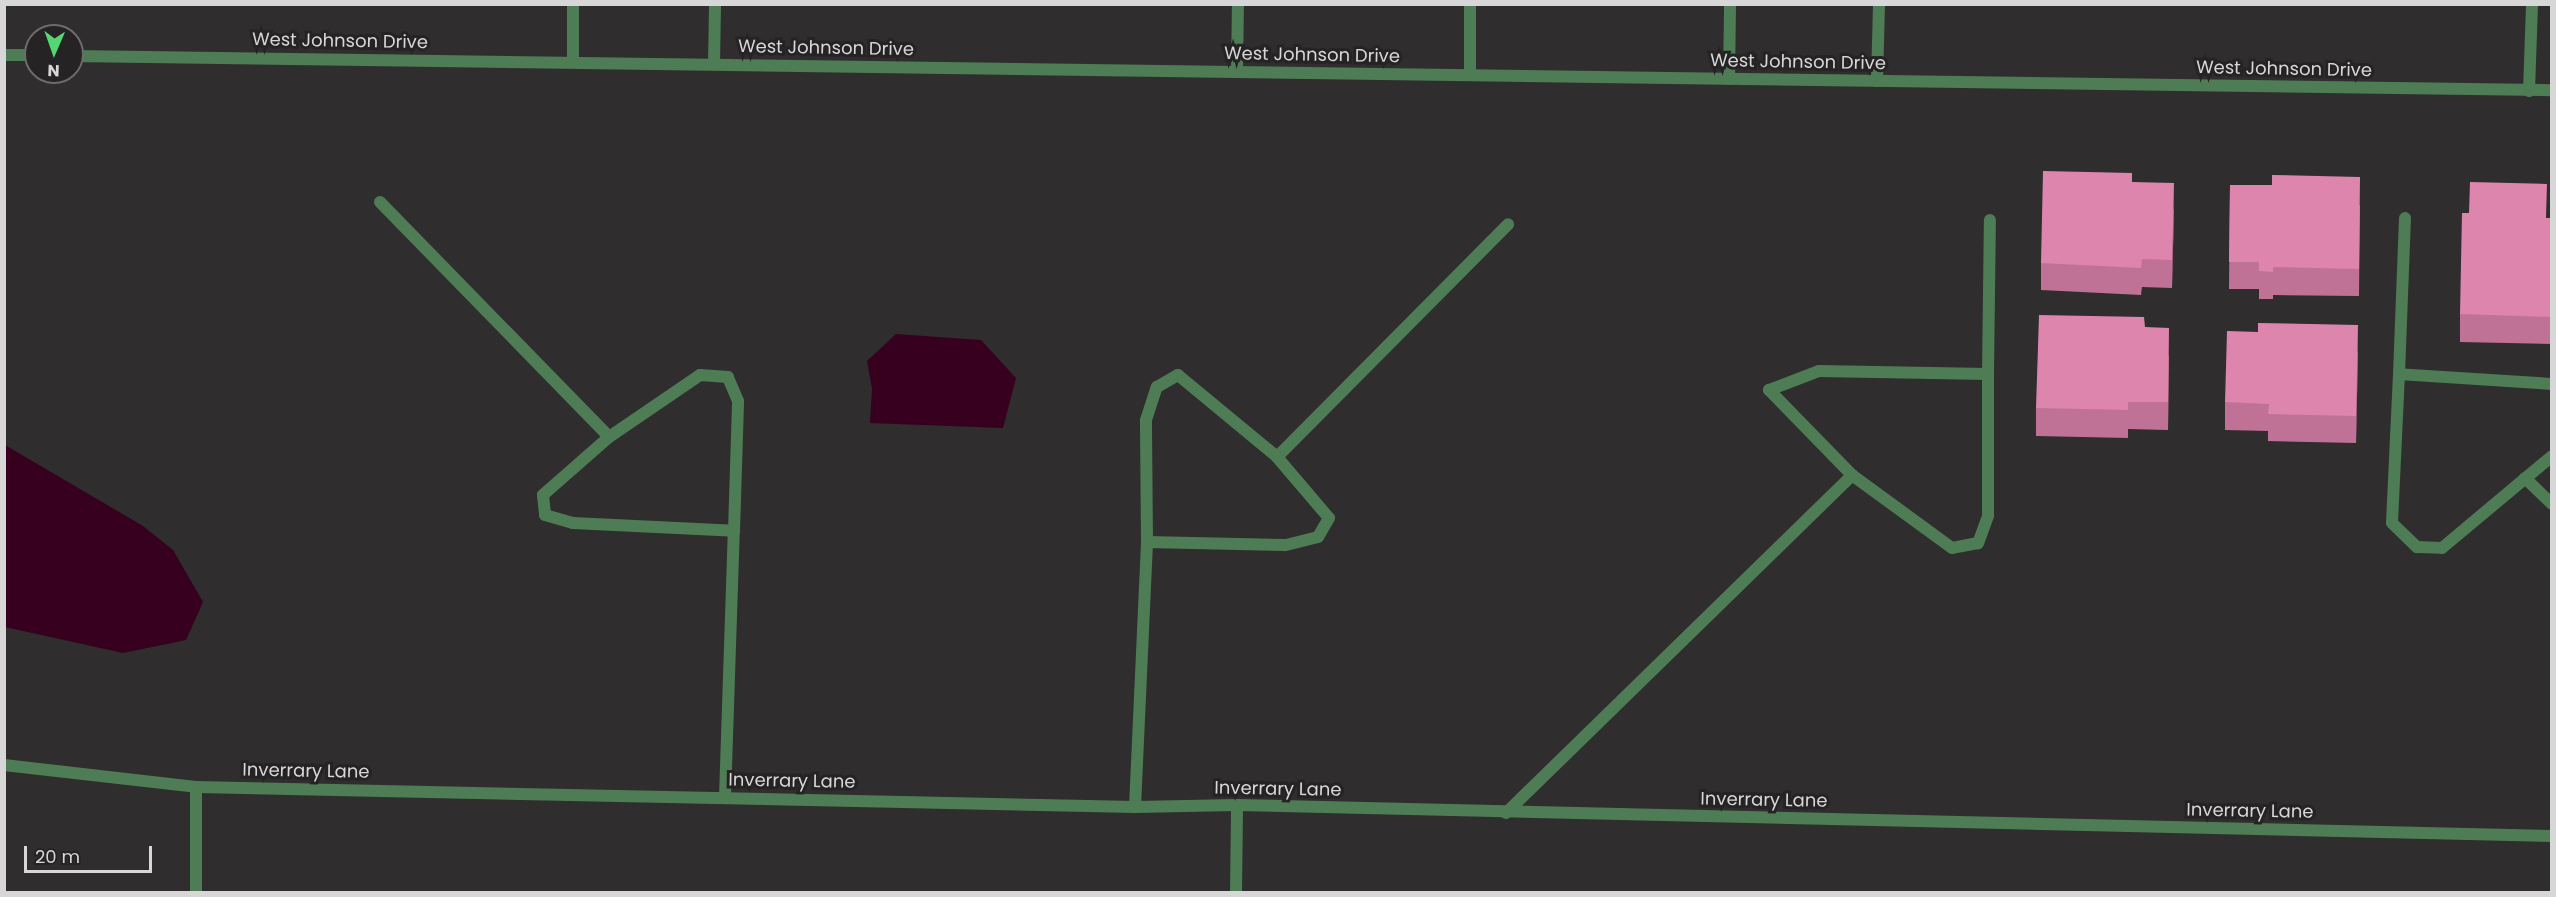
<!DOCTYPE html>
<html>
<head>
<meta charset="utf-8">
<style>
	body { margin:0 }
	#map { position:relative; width:2556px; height:897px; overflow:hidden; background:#2f2d2e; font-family:Poppins,sans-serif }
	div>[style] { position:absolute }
	.water>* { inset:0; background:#36001e }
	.lane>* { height:12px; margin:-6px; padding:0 6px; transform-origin:6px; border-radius:6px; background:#4e7c54 }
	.street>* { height:12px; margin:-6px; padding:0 6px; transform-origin:6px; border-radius:6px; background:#4e7c54 }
	.wall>* { inset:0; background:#bf7295 }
	.shaded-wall>* { inset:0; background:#9b5d79 }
	.building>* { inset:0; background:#de85ad }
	span { translate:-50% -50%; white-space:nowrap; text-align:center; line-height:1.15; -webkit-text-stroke:6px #252324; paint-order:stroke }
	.street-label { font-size:18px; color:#d8d7d7 }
	.frame { position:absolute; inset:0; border:6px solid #d8d7d7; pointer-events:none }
	.north { position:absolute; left:24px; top:24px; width:60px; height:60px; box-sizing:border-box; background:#252324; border:2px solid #6d6b6c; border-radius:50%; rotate:182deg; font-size:16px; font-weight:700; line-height:24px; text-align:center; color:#d8d7d7 }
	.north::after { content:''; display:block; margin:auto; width:21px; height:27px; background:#56d671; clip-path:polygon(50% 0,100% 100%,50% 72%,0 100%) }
	.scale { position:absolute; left:24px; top:846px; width:128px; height:27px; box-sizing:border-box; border:3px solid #d8d7d7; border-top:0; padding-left:8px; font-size:18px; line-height:21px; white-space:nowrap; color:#d8d7d7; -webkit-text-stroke:4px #252324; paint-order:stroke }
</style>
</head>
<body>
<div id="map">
	<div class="water">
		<div style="clip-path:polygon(896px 334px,981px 340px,1016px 378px,1003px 428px,870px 423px,872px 389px,867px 361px)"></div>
		<div style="clip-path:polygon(5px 445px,143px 526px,173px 550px,203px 602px,186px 640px,123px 653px,5px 627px)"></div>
	</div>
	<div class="lane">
		<div style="left:573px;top:62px;width:58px;rotate:-90deg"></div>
		<div style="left:714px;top:64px;width:60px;rotate:-89deg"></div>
		<div style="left:1237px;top:72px;width:68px;rotate:-89.2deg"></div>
		<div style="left:1470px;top:75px;width:71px;rotate:-90deg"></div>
		<div style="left:1729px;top:79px;width:75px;rotate:-89.2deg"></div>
		<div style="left:1877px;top:81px;width:77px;rotate:-88.5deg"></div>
		<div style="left:2529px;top:91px;width:87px;rotate:-88deg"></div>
		<div style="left:380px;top:202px;width:328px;rotate:45.7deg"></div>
		<div style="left:1819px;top:371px;width:169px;rotate:1deg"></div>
		<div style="left:1988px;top:374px;width:142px;rotate:90deg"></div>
		<div style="left:1988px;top:516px;width:29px;rotate:110deg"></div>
		<div style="left:1978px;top:543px;width:26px;rotate:169deg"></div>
		<div style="left:1952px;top:548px;width:124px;rotate:-143.9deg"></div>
		<div style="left:1852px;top:475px;width:119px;rotate:-134.3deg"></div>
		<div style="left:1769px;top:390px;width:53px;rotate:-20.8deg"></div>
		<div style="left:1988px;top:374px;width:154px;rotate:-89.3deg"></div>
		<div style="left:2399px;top:374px;width:156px;rotate:-87.8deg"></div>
		<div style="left:2552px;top:384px;width:153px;rotate:-176.3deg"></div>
		<div style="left:2399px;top:374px;width:149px;rotate:92.7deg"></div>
		<div style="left:2392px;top:523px;width:35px;rotate:44deg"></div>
		<div style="left:2417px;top:547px;width:25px;rotate:2deg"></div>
		<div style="left:2442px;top:548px;width:143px;rotate:-39.9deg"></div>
		<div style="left:1277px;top:457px;width:328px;rotate:-45.2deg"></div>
		<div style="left:2525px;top:478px;width:37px;rotate:44deg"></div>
		<div style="left:725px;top:797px;width:266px;rotate:-88.1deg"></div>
		<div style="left:734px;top:531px;width:130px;rotate:-88.2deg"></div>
		<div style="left:738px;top:401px;width:26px;rotate:-113deg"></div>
		<div style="left:728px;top:377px;width:28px;rotate:-176deg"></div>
		<div style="left:700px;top:375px;width:110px;rotate:145.7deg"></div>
		<div style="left:609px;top:437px;width:88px;rotate:138.7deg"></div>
		<div style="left:543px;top:495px;width:20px;rotate:84deg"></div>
		<div style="left:545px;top:515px;width:29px;rotate:16deg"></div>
		<div style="left:573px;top:523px;width:161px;rotate:2.8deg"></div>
		<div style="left:1135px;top:807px;width:265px;rotate:-87.4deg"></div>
		<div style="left:1147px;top:542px;width:122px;rotate:-90.5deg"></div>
		<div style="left:1146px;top:420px;width:35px;rotate:-72deg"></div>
		<div style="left:1157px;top:387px;width:24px;rotate:-30deg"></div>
		<div style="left:1178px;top:375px;width:129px;rotate:39.6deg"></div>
		<div style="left:1277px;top:457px;width:80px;rotate:49.6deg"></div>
		<div style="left:1329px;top:518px;width:22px;rotate:120deg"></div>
		<div style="left:1318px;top:537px;width:34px;rotate:166deg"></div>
		<div style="left:1285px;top:545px;width:138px;rotate:-178.8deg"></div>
		<div style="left:1506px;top:813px;width:484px;rotate:-44.3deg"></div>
	</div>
	<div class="street">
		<div style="left:4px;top:55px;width:32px"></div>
		<div style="left:72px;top:56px;width:2480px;rotate:0.79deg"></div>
		<div style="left:4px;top:765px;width:193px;rotate:6.5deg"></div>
		<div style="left:196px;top:787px;width:939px;rotate:1.22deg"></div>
		<div style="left:1135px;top:807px;width:102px;rotate:-1.1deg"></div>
		<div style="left:1237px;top:805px;width:1315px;rotate:1.35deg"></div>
		<div style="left:196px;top:892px;width:105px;rotate:-90deg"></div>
		<div style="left:1236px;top:892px;width:87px;rotate:-89.3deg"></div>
	</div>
	<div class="wall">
		<div style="clip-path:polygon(2132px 182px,2174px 210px,2172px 288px,2142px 287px,2141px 295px,2041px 290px,2041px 263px)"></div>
		<div style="clip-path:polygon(2230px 185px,2360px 205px,2359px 296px,2273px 295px,2273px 299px,2259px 299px,2259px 289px,2229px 289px)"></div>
		<div style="clip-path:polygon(2547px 218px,2552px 218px,2552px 344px,2460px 342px,2460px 314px)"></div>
		<div style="clip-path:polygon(2145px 327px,2169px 356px,2168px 430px,2128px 429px,2128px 438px,2036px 436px,2036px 408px)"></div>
		<div style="clip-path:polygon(2358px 352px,2356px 443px,2268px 441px,2268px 431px,2225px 430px,2225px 402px)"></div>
	</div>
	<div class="shaded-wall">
		<div style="clip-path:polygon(2174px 183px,2174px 210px,2172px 288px,2172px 260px)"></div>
		<div style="clip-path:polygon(2358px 325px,2358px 352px,2356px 443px,2356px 416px)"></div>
		<div style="clip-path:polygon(2169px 328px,2169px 356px,2168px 430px,2168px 402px)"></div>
	</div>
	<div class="building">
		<div style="clip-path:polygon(2043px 171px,2132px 173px,2132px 182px,2174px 183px,2172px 260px,2142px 259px,2141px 268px,2041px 263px)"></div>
		<div style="clip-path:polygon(2272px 175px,2360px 177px,2359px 269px,2273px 267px,2273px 272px,2259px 271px,2259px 262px,2229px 262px,2230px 185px,2272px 185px)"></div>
		<div style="clip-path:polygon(2470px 182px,2547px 184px,2546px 218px,2552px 218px,2552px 317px,2460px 314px,2462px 213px,2469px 213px)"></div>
		<div style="clip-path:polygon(2039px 315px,2144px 317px,2145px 327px,2169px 328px,2168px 402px,2128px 402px,2128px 410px,2036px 408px)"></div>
		<div style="clip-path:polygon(2258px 323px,2358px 325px,2356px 416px,2268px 414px,2269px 404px,2225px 402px,2227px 331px,2258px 332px)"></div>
	</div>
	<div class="street-label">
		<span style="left:340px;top:41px;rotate:1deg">West Johnson Drive</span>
		<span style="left:826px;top:48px;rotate:1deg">West Johnson Drive</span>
		<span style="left:1312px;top:55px;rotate:1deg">West Johnson Drive</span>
		<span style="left:1798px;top:62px;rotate:1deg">West Johnson Drive</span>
		<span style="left:2284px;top:69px;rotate:1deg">West Johnson Drive</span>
		<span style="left:306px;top:771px;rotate:1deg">Inverrary Lane</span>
		<span style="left:792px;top:781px;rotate:1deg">Inverrary Lane</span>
		<span style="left:1278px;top:789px;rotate:1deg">Inverrary Lane</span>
		<span style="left:1764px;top:800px;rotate:1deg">Inverrary Lane</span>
		<span style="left:2250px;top:811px;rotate:1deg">Inverrary Lane</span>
	</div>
	<div class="frame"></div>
	<div class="north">N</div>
	<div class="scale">20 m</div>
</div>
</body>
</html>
